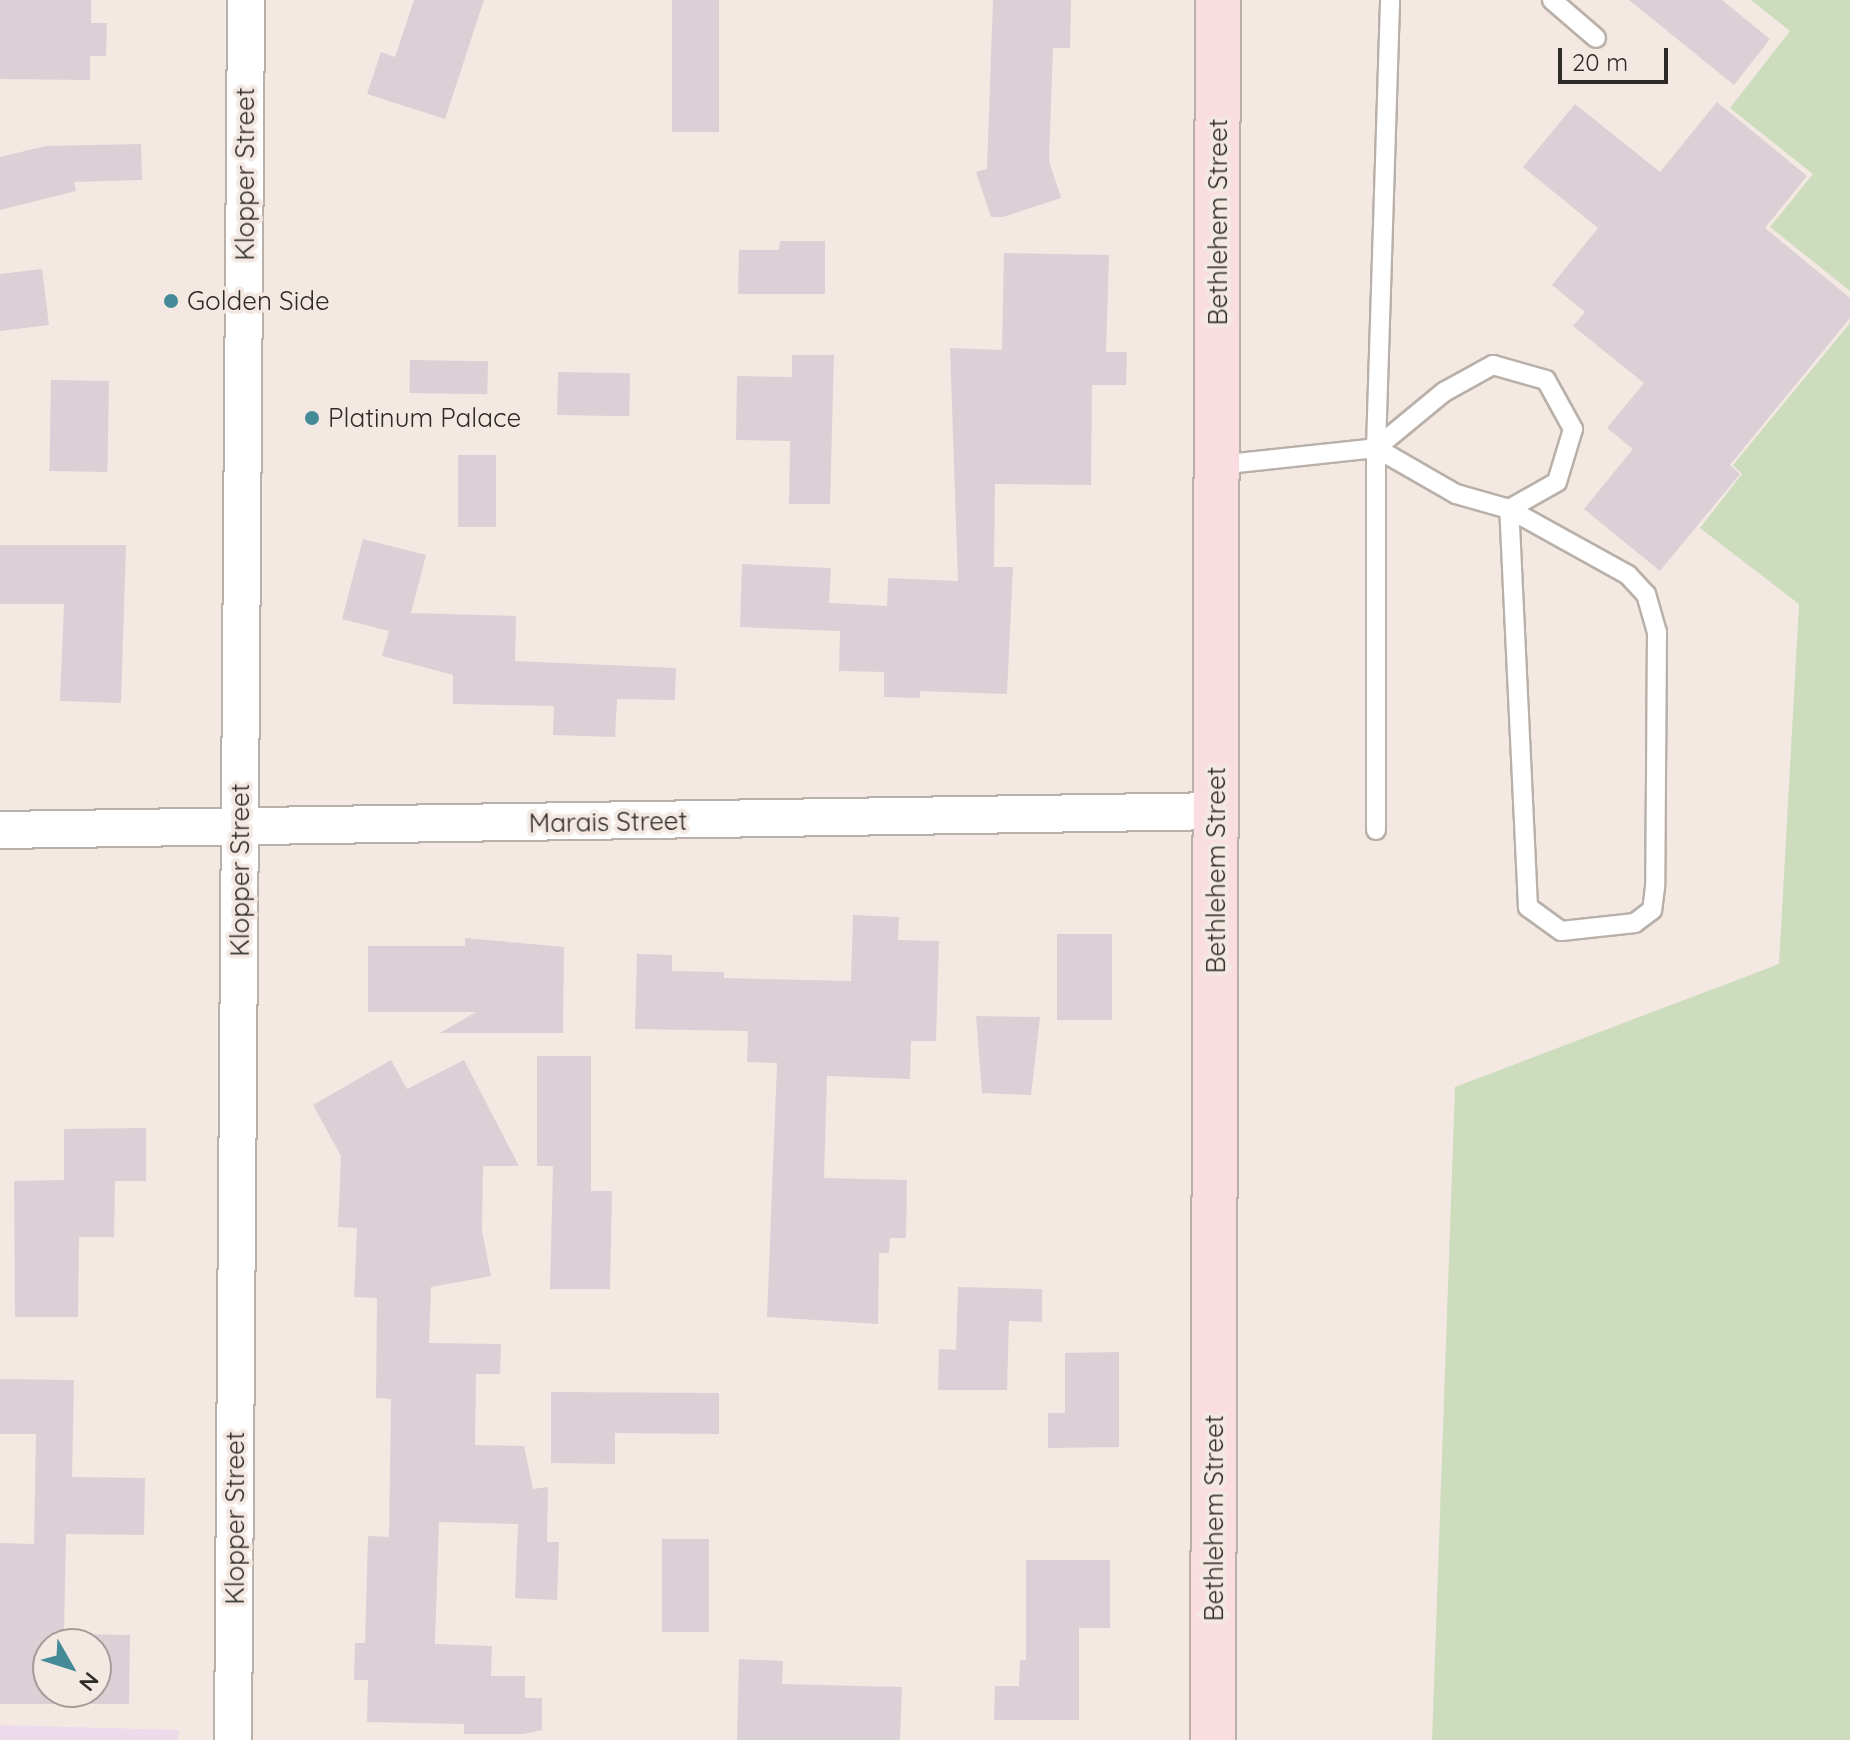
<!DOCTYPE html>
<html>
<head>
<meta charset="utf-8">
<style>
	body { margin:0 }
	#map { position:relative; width:1850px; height:1740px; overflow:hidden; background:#f3e9e2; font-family:Quicksand,sans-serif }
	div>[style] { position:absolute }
	.education>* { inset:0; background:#eddbec }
	.green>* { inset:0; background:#ccdcbd }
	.building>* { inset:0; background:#dbd0d6; transform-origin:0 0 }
	.roads { filter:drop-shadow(2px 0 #b9b0a9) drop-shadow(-2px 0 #b9b0a9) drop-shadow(0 2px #b9b0a9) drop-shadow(0 -2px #b9b0a9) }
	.service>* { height:18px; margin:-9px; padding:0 9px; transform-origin:9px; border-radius:9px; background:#fff }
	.minor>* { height:36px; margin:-18px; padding:0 18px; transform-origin:18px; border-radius:18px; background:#fff }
	.secondary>* { height:44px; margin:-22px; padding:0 22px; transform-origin:22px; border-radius:22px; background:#f9dde0 }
	.dots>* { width:22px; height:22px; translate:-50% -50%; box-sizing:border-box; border:4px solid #f3e9e2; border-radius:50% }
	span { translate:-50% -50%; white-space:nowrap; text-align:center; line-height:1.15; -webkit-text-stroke:8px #f3e9e2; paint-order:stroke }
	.street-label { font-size:26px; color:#2e2a27 }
	.poi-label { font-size:26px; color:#2e2a27 }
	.left { translate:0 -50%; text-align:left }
	.north { position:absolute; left:32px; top:1628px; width:80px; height:80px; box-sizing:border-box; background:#f3e9e2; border:2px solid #a49d97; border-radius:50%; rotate:129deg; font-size:22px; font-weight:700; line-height:32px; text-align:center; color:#2e2a27 }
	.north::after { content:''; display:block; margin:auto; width:28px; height:36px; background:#458b97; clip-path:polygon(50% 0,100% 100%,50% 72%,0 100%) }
	.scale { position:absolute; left:1558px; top:48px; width:110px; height:36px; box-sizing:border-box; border:4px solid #2e2a27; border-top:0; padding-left:10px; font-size:24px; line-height:28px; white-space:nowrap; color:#2e2a27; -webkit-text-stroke:6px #f3e9e2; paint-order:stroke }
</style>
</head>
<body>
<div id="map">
	<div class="education">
		<div style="clip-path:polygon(0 1725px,179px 1730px,178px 1740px,0 1740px)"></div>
	</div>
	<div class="green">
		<div style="clip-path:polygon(1751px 0,1850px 0,1850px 291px,1770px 227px,1813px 174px,1730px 108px,1790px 31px)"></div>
		<div style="clip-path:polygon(1850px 323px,1850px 1740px,1432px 1740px,1455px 1087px,1779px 964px,1799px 604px,1700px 528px,1742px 474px,1733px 465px)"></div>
	</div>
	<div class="building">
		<div style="clip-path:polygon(0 0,91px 0,91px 23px,107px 23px,106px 56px,90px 56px,90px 80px,0 79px)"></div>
		<div style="clip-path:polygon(414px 0,484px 0,445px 119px,367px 94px,381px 52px,395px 57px)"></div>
		<div style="left:672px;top:0;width:47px;height:132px"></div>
		<div style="clip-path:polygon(993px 0,1071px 0,1070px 48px,1053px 48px,1049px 161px,1061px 198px,1003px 217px,991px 217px,976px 172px,987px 169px)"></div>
		<div style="clip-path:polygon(1629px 0,1722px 0,1770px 39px,1734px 85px)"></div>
		<div style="clip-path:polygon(1717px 102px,1807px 176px,1765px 228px,1850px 298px,1850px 318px,1730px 465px,1740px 474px,1660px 571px,1584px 509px,1633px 449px,1607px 428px,1644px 383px,1573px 326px,1585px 312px,1552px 285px,1598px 228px,1523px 167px,1575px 104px,1660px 172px)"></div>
		<div style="clip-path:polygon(141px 144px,142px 180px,74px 182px,76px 191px,0 210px,0 157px,46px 146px)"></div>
		<div style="clip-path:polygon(780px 241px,825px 241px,825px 294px,738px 294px,739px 250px,779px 250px)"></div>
		<div style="clip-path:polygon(1004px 253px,1109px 255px,1106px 352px,1127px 352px,1126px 385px,1092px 385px,1091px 485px,995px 484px,994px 567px,1013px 567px,1007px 694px,920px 691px,920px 698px,884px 697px,884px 672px,839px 671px,840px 631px,740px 627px,742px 564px,831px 568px,829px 603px,887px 606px,888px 578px,958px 581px,950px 348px,1002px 350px)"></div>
		<div style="clip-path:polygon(42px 269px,49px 325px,0 331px,0 274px)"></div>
		<div style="clip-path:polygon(792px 355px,834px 355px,830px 504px,789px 504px,790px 441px,736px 440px,737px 376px,792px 377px)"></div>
		<div style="left:410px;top:360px;width:78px;height:33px;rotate:1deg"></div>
		<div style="left:558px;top:372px;width:72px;height:43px;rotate:1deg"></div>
		<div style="left:51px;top:380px;width:58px;height:91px;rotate:1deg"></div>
		<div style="left:458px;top:455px;width:38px;height:72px"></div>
		<div style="clip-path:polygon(363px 539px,426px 555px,411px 613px,516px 616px,515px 661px,676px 668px,675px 700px,617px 699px,615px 737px,553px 735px,554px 706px,453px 704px,453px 675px,382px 656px,389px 631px,342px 619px)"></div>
		<div style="clip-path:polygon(0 545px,126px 545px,121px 703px,60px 701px,64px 604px,0 604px)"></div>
		<div style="clip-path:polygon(853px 915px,899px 917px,898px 940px,939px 941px,936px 1041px,911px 1041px,910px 1079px,827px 1076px,824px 1178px,907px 1180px,906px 1238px,890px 1238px,889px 1253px,879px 1253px,878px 1324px,767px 1317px,777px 1063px,747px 1062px,748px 1031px,635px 1029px,637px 954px,672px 955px,672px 971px,724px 972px,724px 978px,851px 981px)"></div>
		<div style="left:1057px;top:934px;width:55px;height:86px"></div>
		<div style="clip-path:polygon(465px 938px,564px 947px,563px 1033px,440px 1033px,476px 1012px,368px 1012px,368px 946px,465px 946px)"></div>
		<div style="clip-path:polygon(976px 1016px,1040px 1017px,1031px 1095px,982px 1093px)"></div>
		<div style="clip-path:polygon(537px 1056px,591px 1056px,591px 1191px,612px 1191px,610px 1289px,550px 1289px,553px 1166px,537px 1166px)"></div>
		<div style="clip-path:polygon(391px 1060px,407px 1089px,464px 1060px,519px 1166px,483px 1166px,482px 1231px,491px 1276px,431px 1287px,429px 1343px,501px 1344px,500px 1374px,476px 1374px,475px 1445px,524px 1446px,533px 1489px,548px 1487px,547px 1542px,559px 1542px,557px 1600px,515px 1598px,518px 1524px,439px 1522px,435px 1644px,492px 1646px,491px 1676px,525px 1676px,525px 1698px,542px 1698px,542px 1730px,524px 1734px,464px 1734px,464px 1724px,367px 1722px,368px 1680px,354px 1680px,355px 1643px,365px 1643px,368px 1536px,389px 1537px,391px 1399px,376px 1398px,377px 1298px,354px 1297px,357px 1228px,338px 1227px,341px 1156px,313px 1105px)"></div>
		<div style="clip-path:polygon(146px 1128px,146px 1181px,115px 1181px,114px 1237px,79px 1237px,78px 1317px,15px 1317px,14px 1181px,64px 1180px,64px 1129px)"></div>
		<div style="clip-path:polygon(958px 1287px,1042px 1289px,1042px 1322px,1009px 1321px,1007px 1390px,938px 1390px,939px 1349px,956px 1350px)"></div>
		<div style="clip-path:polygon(1119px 1352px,1119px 1447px,1048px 1448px,1048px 1413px,1065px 1413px,1065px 1353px)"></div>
		<div style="clip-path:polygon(evenodd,0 1379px,74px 1380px,72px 1477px,145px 1478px,144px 1535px,66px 1534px,64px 1634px,130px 1635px,129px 1704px,0 1704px,0 1543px,34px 1544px,36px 1434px,0 1434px,0 1379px,48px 1644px,96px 1644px,96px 1692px,48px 1692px,48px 1644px)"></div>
		<div style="clip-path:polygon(551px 1392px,719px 1393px,719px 1434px,615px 1433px,615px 1464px,551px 1463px)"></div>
		<div style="left:662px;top:1539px;width:47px;height:93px"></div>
		<div style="clip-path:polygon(1026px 1560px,1110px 1560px,1110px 1628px,1079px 1628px,1079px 1720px,994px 1720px,995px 1686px,1019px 1686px,1020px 1660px,1026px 1660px)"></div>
		<div style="clip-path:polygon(739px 1659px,783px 1661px,782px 1684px,902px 1687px,900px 1740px,737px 1740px)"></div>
	</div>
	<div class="roads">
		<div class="service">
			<div style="left:1552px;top:0;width:58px;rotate:40.8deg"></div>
			<div style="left:1493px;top:365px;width:55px;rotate:15.8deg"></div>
			<div style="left:1546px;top:380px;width:56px;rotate:61.1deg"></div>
			<div style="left:1573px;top:429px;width:55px;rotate:106.8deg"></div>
			<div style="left:1557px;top:482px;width:55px;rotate:150.6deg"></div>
			<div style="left:1509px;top:509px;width:55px;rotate:-164.2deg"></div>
			<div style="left:1456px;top:494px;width:92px;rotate:-150.1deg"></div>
			<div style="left:1376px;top:448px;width:88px;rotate:-39.5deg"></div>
			<div style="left:1444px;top:392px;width:56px;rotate:-28.9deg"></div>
			<div style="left:1218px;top:465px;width:159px;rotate:-6.1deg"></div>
			<div style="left:1509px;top:509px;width:136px;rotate:29deg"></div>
			<div style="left:1628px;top:575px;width:26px;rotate:47deg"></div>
			<div style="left:1646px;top:594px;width:40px;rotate:74deg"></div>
			<div style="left:1657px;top:632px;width:255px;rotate:90.4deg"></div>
			<div style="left:1655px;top:887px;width:23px;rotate:97deg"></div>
			<div style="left:1652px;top:910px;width:21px;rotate:143deg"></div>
			<div style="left:1635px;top:923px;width:74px;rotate:173.8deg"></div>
			<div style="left:1561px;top:931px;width:41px;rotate:-144deg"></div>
			<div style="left:1528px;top:907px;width:398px;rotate:-92.7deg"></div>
			<div style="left:1376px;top:830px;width:382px;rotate:-90deg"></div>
			<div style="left:1376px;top:448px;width:448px;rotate:-88.2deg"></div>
		</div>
		<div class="minor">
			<div style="left:0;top:830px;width:1217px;rotate:-0.89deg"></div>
			<div style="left:233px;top:1740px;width:1740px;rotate:-89.57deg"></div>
		</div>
		<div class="secondary">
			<div style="left:1213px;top:1740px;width:1740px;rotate:-89.84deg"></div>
		</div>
	</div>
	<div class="dots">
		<div style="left:171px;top:301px;background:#458b97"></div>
		<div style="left:312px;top:418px;background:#458b97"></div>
	</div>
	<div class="street-label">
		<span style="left:245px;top:174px;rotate:-90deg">Klopper Street</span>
		<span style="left:1218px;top:222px;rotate:-90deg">Bethlehem Street</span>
		<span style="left:608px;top:822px;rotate:-1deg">Marais Street</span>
		<span style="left:240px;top:870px;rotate:-90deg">Klopper Street</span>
		<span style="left:1216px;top:870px;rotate:-90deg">Bethlehem Street</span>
		<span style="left:235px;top:1518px;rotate:-90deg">Klopper Street</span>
		<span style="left:1214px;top:1518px;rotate:-90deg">Bethlehem Street</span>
	</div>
	<div class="poi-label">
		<span class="left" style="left:187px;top:301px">Golden Side</span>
		<span class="left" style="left:328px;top:418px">Platinum Palace</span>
	</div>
	<div class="north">N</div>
	<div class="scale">20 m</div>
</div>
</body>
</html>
